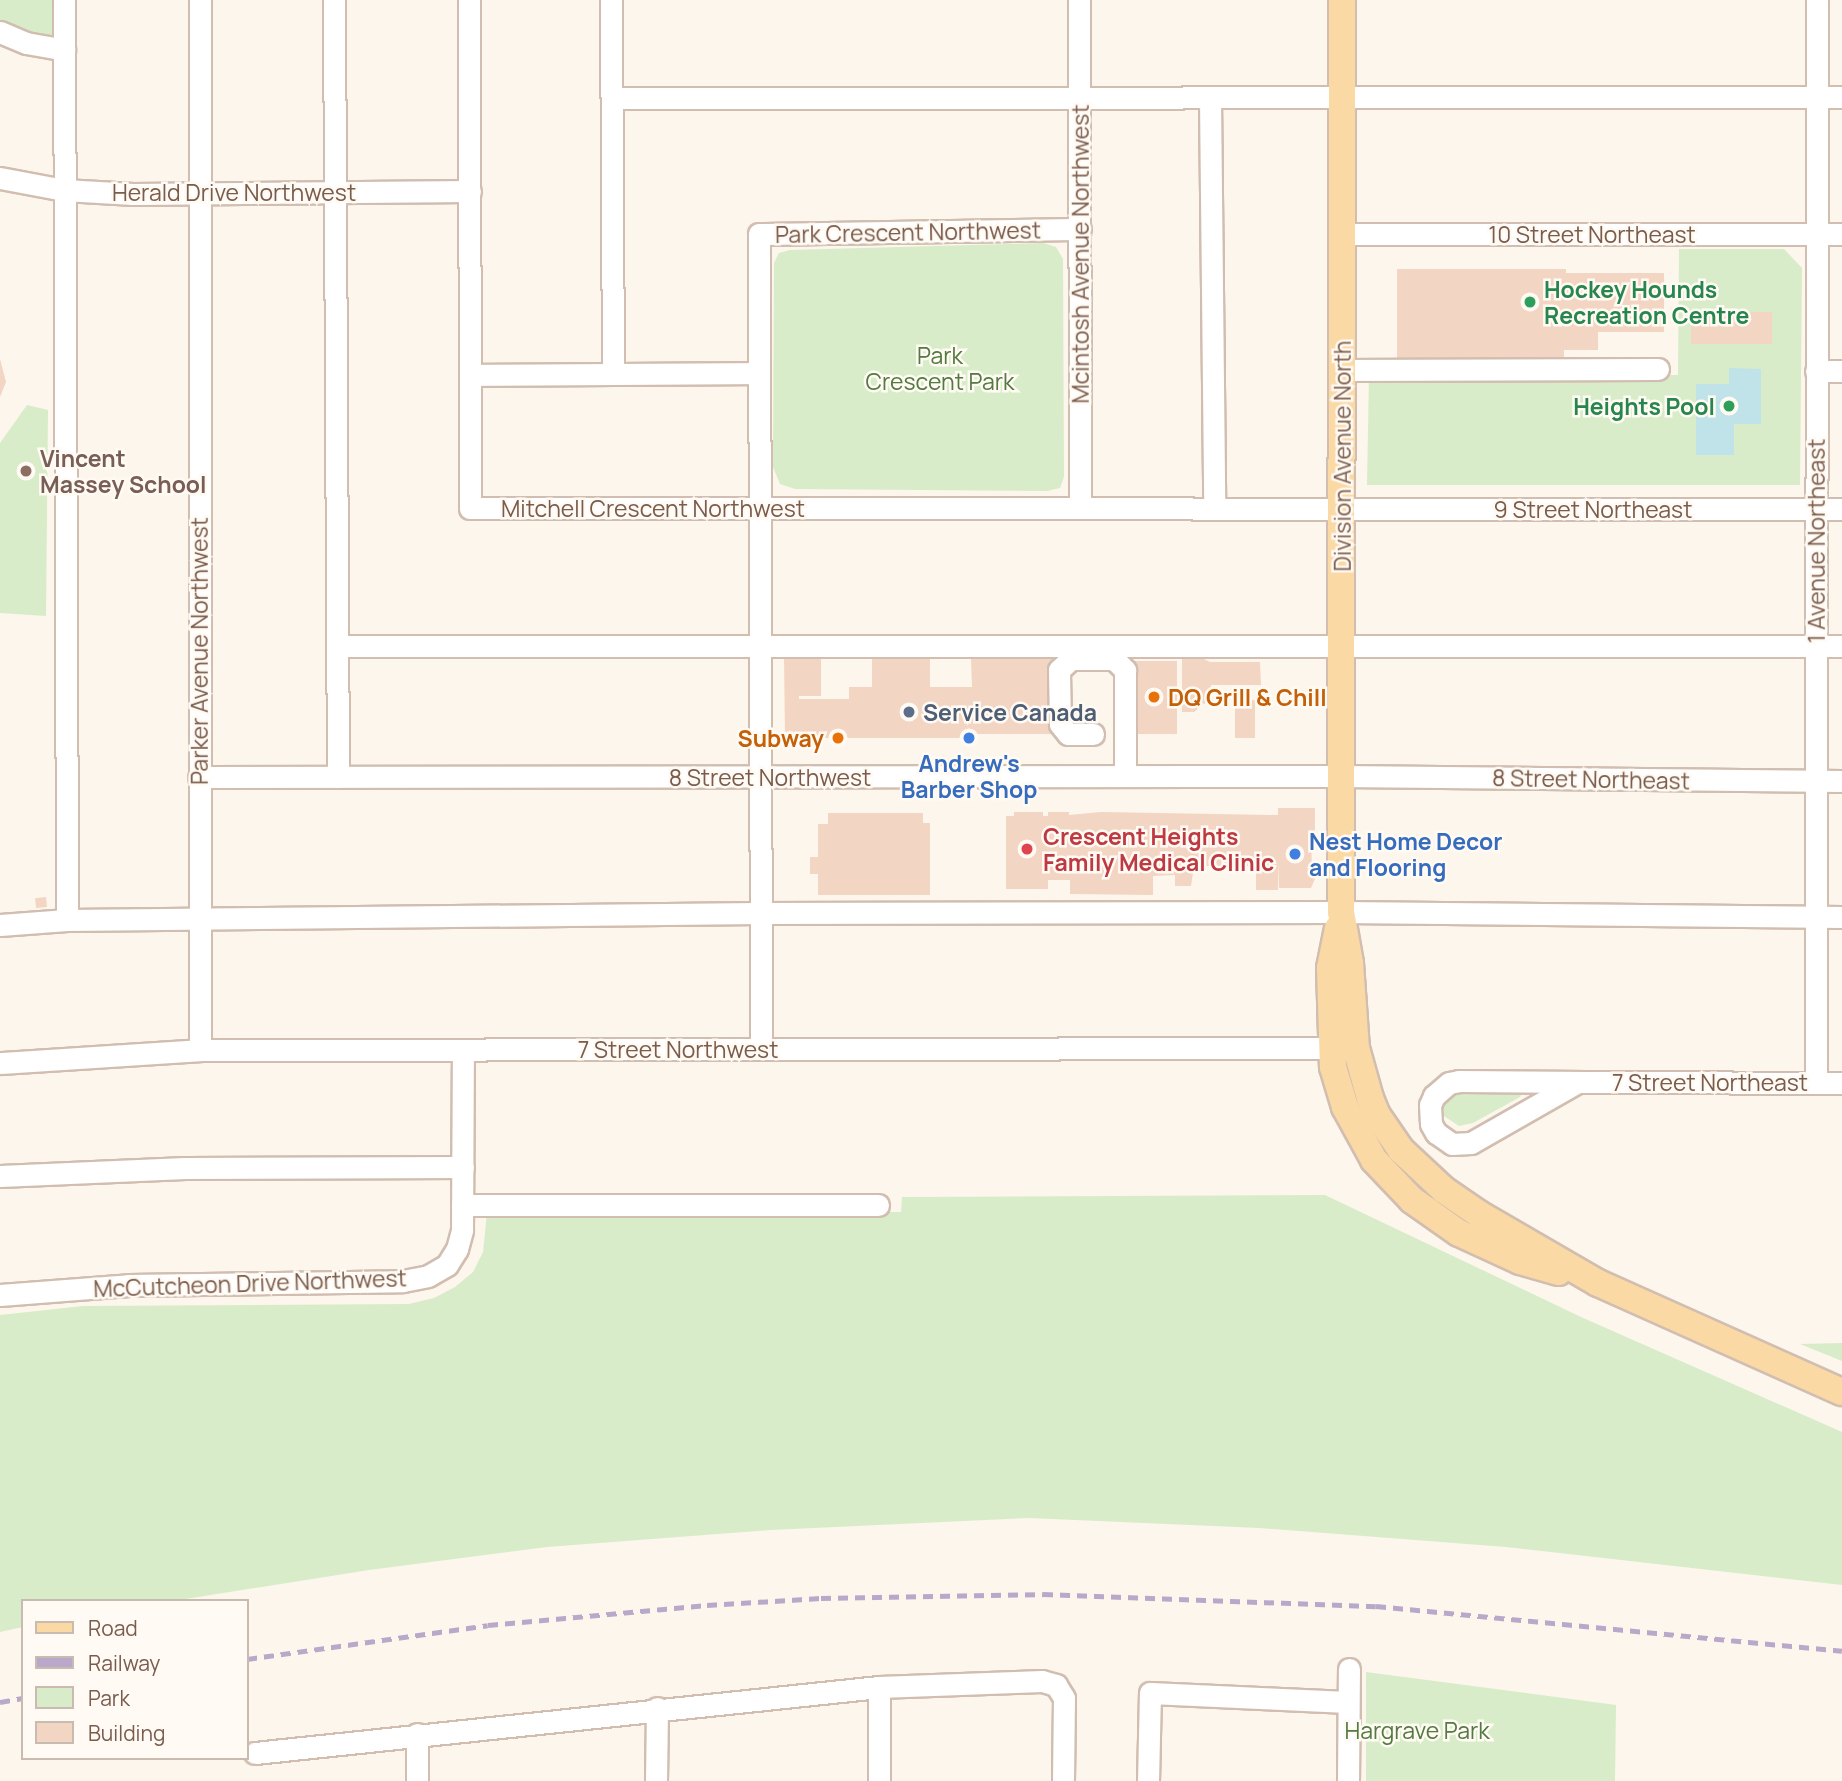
<!DOCTYPE html>
<html>
<head>
<meta charset="utf-8">
<style>
	body { margin:0 }
	#map { position:relative; width:1842px; height:1781px; overflow:hidden; background:#fdf6ec; font-family:Manrope,sans-serif }
	div>[style] { position:absolute }
	.green>* { inset:0; background:#d8ecc9 }
	.water>* { inset:0; background:#bfe3e8 }
	.building>* { inset:0; background:#f3d5c3; transform-origin:0 0 }
	.roads { filter:drop-shadow(2px 0 #d1beb0) drop-shadow(-2px 0 #d1beb0) drop-shadow(0 2px #d1beb0) drop-shadow(0 -2px #d1beb0) }
	.minor>* { height:21px; margin:-10.5px; padding:0 10.5px; transform-origin:10.5px; border-radius:10.5px; background:#fff }
	.major>* { height:26px; margin:-13px; padding:0 13px; transform-origin:13px; border-radius:13px; background:#fbd9a5 }
	.rail>* { height:5px; margin-top:-2.5px; transform-origin:0; background:repeating-linear-gradient(90deg,#b9a8c9 0 10px,transparent 0 17px) }
	.dots>* { width:19px; height:19px; translate:-50% -50%; box-sizing:border-box; border:4px solid #fffaf3; border-radius:50% }
	span { translate:-50% -50%; white-space:nowrap; text-align:center; line-height:1.15; -webkit-text-stroke:5px #fffaf3; paint-order:stroke }
	.street-label { font-size:23px; color:#7a5c4d }
	.leisure-label { font-size:23px; color:#27864d; font-weight:700 }
	.left { translate:0 -50%; text-align:left }
	.right { translate:-100% -50%; text-align:right }
	.park-label { font-size:23px; color:#537a41 }
	.education-label { font-size:23px; color:#785e54; font-weight:700 }
	.food-label { font-size:23px; color:#c56008; font-weight:700 }
	.service-label { font-size:23px; color:#4e5e75; font-weight:700 }
	.shop-label { font-size:23px; color:#366cbe; font-weight:700 }
	.health-label { font-size:23px; color:#be3a42; font-weight:700 }
	.legend { position:absolute; left:21px; top:1599px; width:228px; height:161px; box-sizing:border-box; background:#fffaf3; border:2px solid #cabbb1; margin:0; padding:9px 12px; list-style:none; font-size:21px; color:#7a5c4d }
	.legend li { display:flex; align-items:center; gap:14px; height:35px }
	.legend b { width:35px; border:2px solid #cabbb1 }
</style>
</head>
<body>
<div id="map">
	<div class="green">
		<div style="clip-path:polygon(0 0,54px 0,53px 37px,28px 36px,0 24px)"></div>
		<div style="clip-path:polygon(1043px 243px,1056px 247px,1063px 259px,1064px 477px,1060px 488px,1047px 491px,795px 489px,780px 484px,773px 467px,774px 263px,779px 253px,790px 250px)"></div>
		<div style="clip-path:polygon(1679px 249px,1784px 249px,1802px 268px,1800px 485px,1367px 485px,1369px 374px,1678px 375px)"></div>
		<div style="clip-path:polygon(27px 405px,48px 410px,46px 616px,0 613px,0 443px)"></div>
		<div style="clip-path:polygon(1518px 1090px,1522px 1093px,1520px 1097px,1473px 1123px,1459px 1126px,1444px 1116px,1443px 1105px,1454px 1093px)"></div>
		<div style="clip-path:polygon(1325px 1195px,1581px 1317px,1842px 1432px,1842px 1585px,1506px 1547px,1259px 1528px,1029px 1518px,771px 1530px,547px 1547px,369px 1570px,173px 1601px,23px 1601px,23px 1627px,0 1632px,0 1315px,83px 1306px,409px 1304px,434px 1298px,455px 1287px,473px 1272px,483px 1252px,487px 1212px,901px 1212px,902px 1197px)"></div>
		<div style="clip-path:polygon(1842px 1195px,1842px 1361px,1800px 1344px,1842px 1343px)"></div>
		<div style="clip-path:polygon(1366px 1672px,1616px 1705px,1615px 1781px,1366px 1781px)"></div>
	</div>
	<div class="water">
		<div style="clip-path:polygon(1729px 368px,1761px 369px,1761px 424px,1734px 424px,1734px 455px,1696px 455px,1696px 384px,1729px 384px)"></div>
	</div>
	<div class="building">
		<div style="clip-path:polygon(1397px 269px,1566px 269px,1566px 273px,1664px 273px,1664px 332px,1598px 332px,1598px 350px,1564px 350px,1564px 367px,1547px 367px,1547px 359px,1397px 358px)"></div>
		<div style="left:1691px;top:312px;width:81px;height:32px"></div>
		<div style="clip-path:polygon(0 359px,6px 382px,0 397px)"></div>
		<div style="clip-path:polygon(1013px 654px,1057px 654px,1057px 734px,972px 734px,972px 738px,785px 738px,784px 657px,821px 657px,821px 696px,799px 696px,799px 699px,849px 699px,849px 687px,872px 687px,872px 658px,930px 656px,930px 687px,972px 687px,971px 658px,1013px 658px)"></div>
		<div style="clip-path:polygon(1182px 657px,1200px 657px,1210px 662px,1260px 662px,1261px 685px,1211px 685px,1211px 699px,1194px 712px,1182px 712px)"></div>
		<div style="left:1131px;top:661px;width:46px;height:73px"></div>
		<div style="left:1235px;top:700px;width:20px;height:38px"></div>
		<div style="clip-path:polygon(1278px 808px,1315px 808px,1315px 837px,1311px 836px,1312px 872px,1317px 874px,1311px 888px,1279px 888px,1278px 861px,1278px 890px,1256px 890px,1256px 866px,1194px 866px,1191px 886px,1175px 886px,1175px 875px,1153px 876px,1153px 895px,1070px 894px,1070px 880px,1048px 880px,1048px 889px,1006px 889px,1006px 816px,1014px 816px,1014px 812px,1043px 812px,1043px 816px,1048px 816px,1048px 812px,1069px 812px,1069px 815px,1101px 812px,1278px 815px)"></div>
		<div style="clip-path:polygon(828px 813px,923px 813px,923px 823px,930px 823px,930px 895px,818px 895px,818px 874px,810px 874px,810px 857px,818px 857px,818px 824px,828px 824px)"></div>
		<div style="left:46px;top:897px;width:10px;height:11px;rotate:84deg"></div>
	</div>
	<div class="roads">
		<div class="minor">
			<div style="left:64px;top:0;width:920px;rotate:89.81deg"></div>
			<div style="left:334px;top:0;width:777px;rotate:89.71deg"></div>
			<div style="left:469px;top:0;width:508px;rotate:89.89deg"></div>
			<div style="left:470px;top:508px;width:1372px;rotate:0.04deg"></div>
			<div style="left:611px;top:0;width:373px;rotate:89.7deg"></div>
			<div style="left:1079px;top:0;width:508px;rotate:89.89deg"></div>
			<div style="left:0;top:32px;width:28px;rotate:23deg"></div>
			<div style="left:26px;top:43px;width:39px;rotate:10deg"></div>
			<div style="left:612px;top:98px;width:1230px;rotate:-0.05deg"></div>
			<div style="left:1210px;top:98px;width:410px;rotate:89.4deg"></div>
			<div style="left:0;top:178px;width:65px;rotate:10.6deg"></div>
			<div style="left:64px;top:190px;width:69px;rotate:3.3deg"></div>
			<div style="left:133px;top:194px;width:337px;rotate:-0.5deg"></div>
			<div style="left:1342px;top:234px;width:500px"></div>
			<div style="left:1341px;top:370px;width:317px;rotate:-0.2deg"></div>
			<div style="left:1816px;top:371px;width:26px"></div>
			<div style="left:470px;top:375px;width:289px;rotate:-0.4deg"></div>
			<div style="left:337px;top:646px;width:1505px"></div>
			<div style="left:1093px;top:734px;width:25px;rotate:180deg"></div>
			<div style="left:1068px;top:734px;width:13px;rotate:-129deg"></div>
			<div style="left:1060px;top:724px;width:54px;rotate:-91.1deg"></div>
			<div style="left:1059px;top:670px;width:16px;rotate:-43deg"></div>
			<div style="left:1071px;top:659px;width:43px"></div>
			<div style="left:1114px;top:659px;width:16px;rotate:45deg"></div>
			<div style="left:1125px;top:670px;width:106px;rotate:90deg"></div>
			<div style="left:199px;top:777px;width:1141px;rotate:-0.05deg"></div>
			<div style="left:1340px;top:776px;width:502px;rotate:0.57deg"></div>
			<div style="left:0;top:925px;width:67px;rotate:-4.3deg"></div>
			<div style="left:67px;top:920px;width:693px;rotate:-0.58deg"></div>
			<div style="left:760px;top:913px;width:581px;rotate:-0.1deg"></div>
			<div style="left:1341px;top:912px;width:501px;rotate:0.57deg"></div>
			<div style="left:761px;top:1049px;width:815px;rotate:-90.14deg"></div>
			<div style="left:759px;top:234px;width:321px;rotate:-0.9deg"></div>
			<div style="left:200px;top:1050px;width:1050px;rotate:-90deg"></div>
			<div style="left:0;top:1063px;width:200px;rotate:-3.7deg"></div>
			<div style="left:200px;top:1050px;width:1148px;rotate:-0.1deg"></div>
			<div style="left:1578px;top:1082px;width:123px;rotate:150.3deg"></div>
			<div style="left:1471px;top:1143px;width:19px;rotate:177deg"></div>
			<div style="left:1452px;top:1144px;width:19px;rotate:-145deg"></div>
			<div style="left:1436px;top:1133px;width:10px;rotate:-119deg"></div>
			<div style="left:1431px;top:1124px;width:19px;rotate:-93deg"></div>
			<div style="left:1430px;top:1105px;width:10px;rotate:-66deg"></div>
			<div style="left:1434px;top:1096px;width:20px;rotate:-41deg"></div>
			<div style="left:1449px;top:1083px;width:10px;rotate:-11deg"></div>
			<div style="left:1459px;top:1081px;width:127px;rotate:0.5deg"></div>
			<div style="left:1586px;top:1082px;width:256px;rotate:0.2deg"></div>
			<div style="left:1816px;top:1082px;width:1082px;rotate:-89.95deg"></div>
			<div style="left:0;top:1176px;width:185px;rotate:-2.5deg"></div>
			<div style="left:185px;top:1168px;width:278px;rotate:-0.2deg"></div>
			<div style="left:462px;top:1205px;width:416px"></div>
			<div style="left:0;top:1295px;width:129px;rotate:-4.4deg"></div>
			<div style="left:129px;top:1285px;width:274px;rotate:-0.8deg"></div>
			<div style="left:403px;top:1281px;width:25px;rotate:-11deg"></div>
			<div style="left:428px;top:1276px;width:22px;rotate:-30deg"></div>
			<div style="left:447px;top:1265px;width:19px;rotate:-58deg"></div>
			<div style="left:457px;top:1249px;width:20px;rotate:-75deg"></div>
			<div style="left:462px;top:1230px;width:180px;rotate:-89.7deg"></div>
			<div style="left:255px;top:1753px;width:627px;rotate:-6.04deg"></div>
			<div style="left:879px;top:1687px;width:163px;rotate:-2.1deg"></div>
			<div style="left:1042px;top:1681px;width:15px;rotate:16deg"></div>
			<div style="left:1056px;top:1685px;width:15px;rotate:58deg"></div>
			<div style="left:1064px;top:1698px;width:83px;rotate:90.7deg"></div>
			<div style="left:417px;top:1781px;width:47px;rotate:-90deg"></div>
			<div style="left:656px;top:1781px;width:73px;rotate:-89.2deg"></div>
			<div style="left:879px;top:1781px;width:94px;rotate:-90deg"></div>
			<div style="left:1148px;top:1781px;width:88px;rotate:-88.7deg"></div>
			<div style="left:1150px;top:1693px;width:198px;rotate:2.6deg"></div>
			<div style="left:1348px;top:1781px;width:112px;rotate:-89.5deg"></div>
		</div>
		<div class="major">
			<div style="left:1342px;top:0;width:912px;rotate:90.06deg"></div>
			<div style="left:1341px;top:912px;width:52px;rotate:80deg"></div>
			<div style="left:1350px;top:963px;width:85px;rotate:86deg"></div>
			<div style="left:1356px;top:1048px;width:52px;rotate:74.4deg"></div>
			<div style="left:1370px;top:1098px;width:18px;rotate:68deg"></div>
			<div style="left:1377px;top:1115px;width:42px;rotate:55.6deg"></div>
			<div style="left:1401px;top:1150px;width:59px;rotate:42.9deg"></div>
			<div style="left:1444px;top:1190px;width:42px;rotate:34.4deg"></div>
			<div style="left:1479px;top:1214px;width:138px;rotate:30.1deg"></div>
			<div style="left:1598px;top:1283px;width:267px;rotate:24.1deg"></div>
			<div style="left:1338px;top:928px;width:41px;rotate:101.3deg"></div>
			<div style="left:1330px;top:968px;width:99px;rotate:88.3deg"></div>
			<div style="left:1333px;top:1067px;width:42px;rotate:73.3deg"></div>
			<div style="left:1345px;top:1107px;width:60px;rotate:61.3deg"></div>
			<div style="left:1374px;top:1160px;width:55px;rotate:46.5deg"></div>
			<div style="left:1412px;top:1200px;width:57px;rotate:35.1deg"></div>
			<div style="left:1459px;top:1233px;width:67px;rotate:24.7deg"></div>
			<div style="left:1520px;top:1261px;width:40px;rotate:16deg"></div>
		</div>
	</div>
	<div class="rail">
		<div style="left:247px;top:1659px;width:243px;rotate:-8deg"></div>
		<div style="left:488px;top:1625px;width:220px;rotate:-5.2deg"></div>
		<div style="left:707px;top:1605px;width:114px;rotate:-3.5deg"></div>
		<div style="left:821px;top:1598px;width:222px;rotate:-1deg"></div>
		<div style="left:1043px;top:1594px;width:333px;rotate:2.1deg"></div>
		<div style="left:1376px;top:1606px;width:468px;rotate:5.5deg"></div>
		<div style="left:0;top:1702px;width:23px;rotate:-10deg"></div>
	</div>
	<div class="dots">
		<div style="left:1530px;top:302px;background:#2e9e5b"></div>
		<div style="left:1729px;top:406px;background:#2e9e5b"></div>
		<div style="left:26px;top:471px;background:#8d6e63"></div>
		<div style="left:1154px;top:697px;background:#e8710a"></div>
		<div style="left:909px;top:712px;background:#5c6f8a"></div>
		<div style="left:838px;top:738px;background:#e8710a"></div>
		<div style="left:969px;top:738px;background:#3f7fe0"></div>
		<div style="left:1027px;top:849px;background:#e0444e"></div>
		<div style="left:1295px;top:854px;background:#3f7fe0"></div>
	</div>
	<div class="street-label">
		<span style="left:234px;top:192px">Herald Drive Northwest</span>
		<span style="left:908px;top:232px;rotate:-1deg">Park Crescent Northwest</span>
		<span style="left:1592px;top:234px">10 Street Northeast</span>
		<span style="left:1080px;top:254px;rotate:-90deg">Mcintosh Avenue Northwest</span>
		<span style="left:1342px;top:456px;rotate:-90deg">Division Avenue North</span>
		<span style="left:653px;top:508px">Mitchell Crescent Northwest</span>
		<span style="left:1593px;top:509px">9 Street Northeast</span>
		<span style="left:1816px;top:541px;rotate:-90deg">1 Avenue Northeast</span>
		<span style="left:199px;top:651px;rotate:-90deg">Parker Avenue Northwest</span>
		<span style="left:770px;top:777px">8 Street Northwest</span>
		<span style="left:1591px;top:779px;rotate:1deg">8 Street Northeast</span>
		<span style="left:678px;top:1049px">7 Street Northwest</span>
		<span style="left:1710px;top:1082px">7 Street Northeast</span>
		<span style="left:250px;top:1283px;rotate:-2deg">McCutcheon Drive Northwest</span>
	</div>
	<div class="leisure-label">
		<span class="left" style="left:1544px;top:302px">Hockey Hounds<br>Recreation Centre</span>
		<span class="right" style="left:1715px;top:406px">Heights Pool</span>
	</div>
	<div class="park-label">
		<span style="left:940px;top:368px">Park<br>Crescent Park</span>
		<span style="left:1417px;top:1730px">Hargrave Park</span>
	</div>
	<div class="education-label">
		<span class="left" style="left:40px;top:471px">Vincent<br>Massey School</span>
	</div>
	<div class="food-label">
		<span class="left" style="left:1168px;top:697px">DQ Grill &amp; Chill</span>
		<span class="right" style="left:824px;top:738px">Subway</span>
	</div>
	<div class="service-label">
		<span class="left" style="left:923px;top:712px">Service Canada</span>
	</div>
	<div class="shop-label">
		<span style="left:969px;top:776px">Andrew's<br>Barber Shop</span>
		<span class="left" style="left:1309px;top:854px">Nest Home Decor<br>and Flooring</span>
	</div>
	<div class="health-label">
		<span class="left" style="left:1043px;top:849px">Crescent Heights<br>Family Medical Clinic</span>
	</div>
	<ul class="legend">
	<li><b style="height:9px;background:#fbd9a5"></b>Road</li>
	<li><b style="height:9px;background:#b9a8c9"></b>Railway</li>
	<li><b style="height:19px;background:#d8ecc9"></b>Park</li>
	<li><b style="height:19px;background:#f3d5c3"></b>Building</li>
	</ul>
</div>
</body>
</html>
